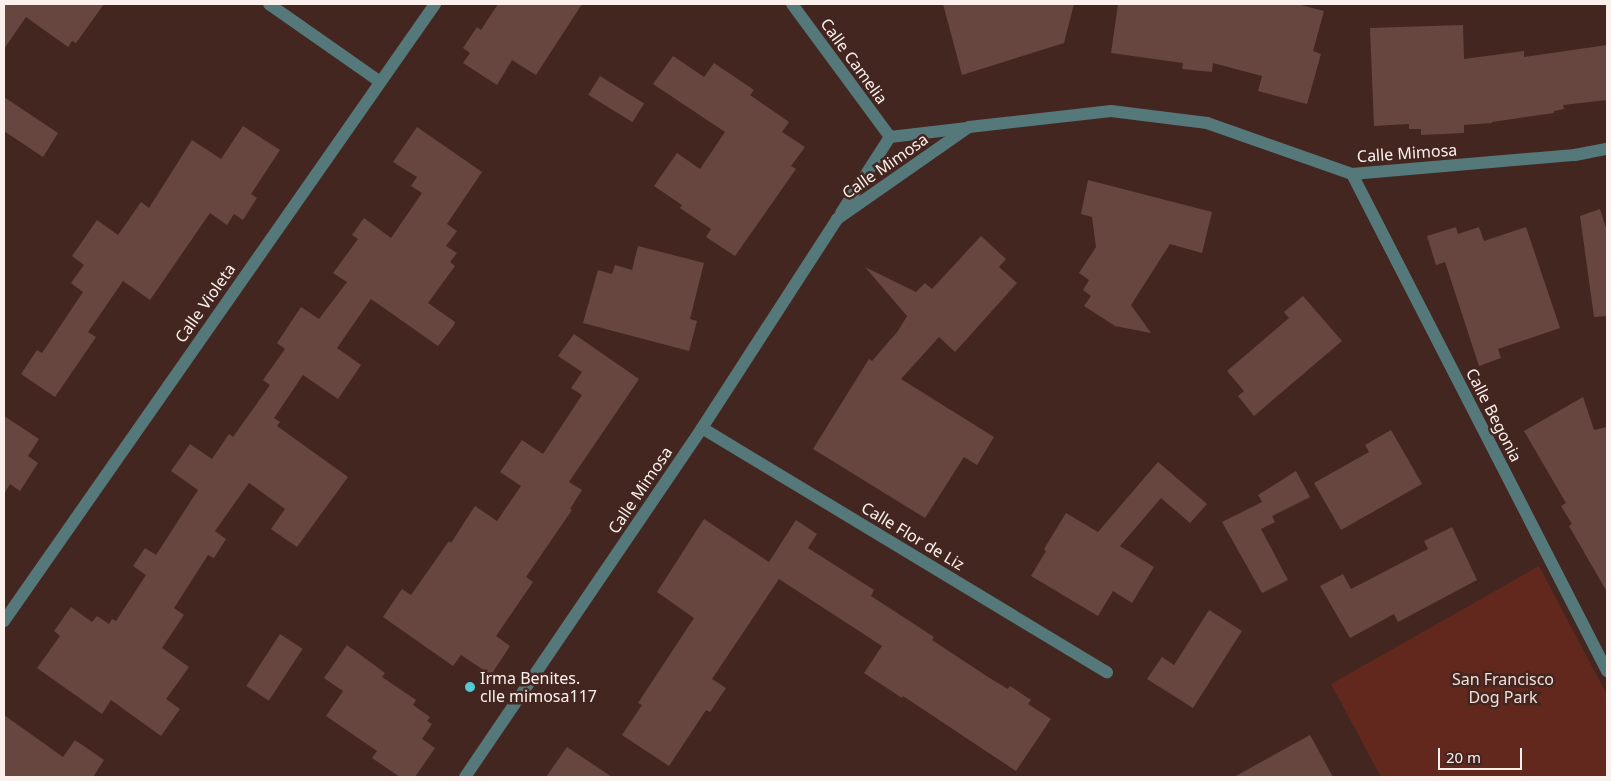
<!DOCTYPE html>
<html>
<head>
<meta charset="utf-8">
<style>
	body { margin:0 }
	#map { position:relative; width:1611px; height:781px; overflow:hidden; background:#442620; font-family:"Noto Sans",sans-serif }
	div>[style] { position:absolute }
	.green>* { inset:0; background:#63281d }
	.building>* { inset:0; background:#67463f; transform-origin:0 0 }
	.minor>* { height:12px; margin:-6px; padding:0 6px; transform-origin:6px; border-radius:6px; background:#55787a }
	.dots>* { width:14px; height:14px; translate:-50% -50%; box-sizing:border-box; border:2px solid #442620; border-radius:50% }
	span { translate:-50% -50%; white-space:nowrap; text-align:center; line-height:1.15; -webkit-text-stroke:5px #442620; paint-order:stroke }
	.street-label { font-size:16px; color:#fcf0ed }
	.poi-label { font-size:16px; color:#fcf0ed }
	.left { translate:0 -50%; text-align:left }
	.park-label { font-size:16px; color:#f3deda }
	.frame { position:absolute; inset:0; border:5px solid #fcf0ed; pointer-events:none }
	.scale { position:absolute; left:1438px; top:748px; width:84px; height:22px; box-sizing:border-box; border:2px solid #fcf0ed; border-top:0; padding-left:6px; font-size:15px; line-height:18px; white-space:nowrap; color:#fcf0ed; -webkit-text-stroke:4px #442620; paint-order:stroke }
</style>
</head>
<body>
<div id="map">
	<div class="green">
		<div style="clip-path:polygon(1539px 566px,1607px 695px,1607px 777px,1381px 777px,1331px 684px)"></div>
	</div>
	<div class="building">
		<div style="clip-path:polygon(4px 4px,104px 4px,76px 43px,72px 41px,68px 47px,26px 17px,4px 49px)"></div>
		<div style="clip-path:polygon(498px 4px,582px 4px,536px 75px,512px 60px,497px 85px,463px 63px,470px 53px,463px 48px,477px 27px,481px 30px)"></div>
		<div style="clip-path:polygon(943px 4px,1074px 4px,1064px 43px,962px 75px)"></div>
		<div style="clip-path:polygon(1118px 4px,1297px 4px,1324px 11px,1313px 51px,1321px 54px,1307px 104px,1258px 91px,1262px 76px,1213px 63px,1212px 72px,1182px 69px,1183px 63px,1111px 53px)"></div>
		<div style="clip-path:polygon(1463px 25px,1464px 59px,1524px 51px,1524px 57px,1607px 45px,1607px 100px,1563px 105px,1564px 109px,1554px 111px,1554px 113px,1492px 122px,1492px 123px,1464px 125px,1464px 133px,1421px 135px,1421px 129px,1409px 129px,1409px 124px,1374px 126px,1370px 28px)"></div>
		<div style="clip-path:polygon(673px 56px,704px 77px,714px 63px,754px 90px,750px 95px,789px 122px,782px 132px,805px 147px,791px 166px,796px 169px,735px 256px,706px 237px,711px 229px,680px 208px,682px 205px,654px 186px,677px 153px,700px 169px,725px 132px,653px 84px)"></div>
		<div style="left:600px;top:76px;width:52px;height:22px;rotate:32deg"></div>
		<div style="clip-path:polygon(4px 97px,58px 133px,43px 157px,4px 131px)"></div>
		<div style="clip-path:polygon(243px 126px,280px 150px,251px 194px,257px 198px,243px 220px,234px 214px,227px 225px,210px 213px,150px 300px,123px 281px,88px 332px,96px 337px,55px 397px,21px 374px,37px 350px,42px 353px,83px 292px,71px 283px,84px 265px,72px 256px,97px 220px,118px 235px,141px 202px,149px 208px,192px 140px,221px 159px)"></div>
		<div style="clip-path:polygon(417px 127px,482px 172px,447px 224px,457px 231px,446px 246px,457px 253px,450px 262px,455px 266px,428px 303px,455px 322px,454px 325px,438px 346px,371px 299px,337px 348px,361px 365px,338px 399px,303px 375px,274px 418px,280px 422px,277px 426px,348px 477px,297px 547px,271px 529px,285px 509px,249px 483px,215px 531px,226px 539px,214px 558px,208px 555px,174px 608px,184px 615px,162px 648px,189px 667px,166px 699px,180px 709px,161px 736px,111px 700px,102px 714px,37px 668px,60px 636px,54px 631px,71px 607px,92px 622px,97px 616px,109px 624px,112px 619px,116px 621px,146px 575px,133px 566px,145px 548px,156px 555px,198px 490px,171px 471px,190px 444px,212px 459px,229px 434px,233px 437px,270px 385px,263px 380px,285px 349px,277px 343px,301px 307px,319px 319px,347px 282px,333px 273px,358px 239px,352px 235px,364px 218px,391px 238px,422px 193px,411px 186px,417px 177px,393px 162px)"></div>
		<div style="clip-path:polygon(1088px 180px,1212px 212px,1202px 253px,1170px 244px,1131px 305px,1151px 333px,1115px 326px,1084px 306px,1091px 296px,1083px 290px,1089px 280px,1079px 273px,1096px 247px,1092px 217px,1081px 214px)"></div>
		<div style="clip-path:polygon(1600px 209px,1607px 231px,1607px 316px,1594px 317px,1580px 216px)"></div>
		<div style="clip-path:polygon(1456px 227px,1458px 234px,1479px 227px,1484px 241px,1526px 227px,1560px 328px,1498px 349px,1501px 358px,1479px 366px,1445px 262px,1436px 265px,1427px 236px)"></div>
		<div style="clip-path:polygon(981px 236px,1006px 259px,999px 267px,1017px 283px,955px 352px,939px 337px,901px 379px,994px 437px,977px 465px,964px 457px,925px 518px,813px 449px,869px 359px,872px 361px,898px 331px,907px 316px,865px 267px,916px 292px,925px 283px,932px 289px)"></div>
		<div style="clip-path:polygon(638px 246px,704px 263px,690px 319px,697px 321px,689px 351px,583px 323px,598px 270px,612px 274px,615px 265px,632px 270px)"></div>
		<div style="clip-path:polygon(1303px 296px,1342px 341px,1254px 416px,1238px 396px,1244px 391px,1227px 371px,1289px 318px,1284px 312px)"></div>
		<div style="clip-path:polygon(574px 334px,639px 379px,569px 482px,582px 490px,570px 509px,572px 510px,526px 577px,533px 582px,496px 636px,510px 646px,491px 675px,461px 655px,453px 666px,383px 617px,402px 589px,411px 595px,449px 541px,451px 543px,475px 506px,497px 521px,521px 486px,500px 472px,522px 440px,543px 454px,582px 395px,571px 388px,582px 372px,558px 356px)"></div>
		<div style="clip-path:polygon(1583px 397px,1594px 430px,1607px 427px,1607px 592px,1569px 526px,1572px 524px,1561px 506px,1566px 503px,1524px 431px)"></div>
		<div style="clip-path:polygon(4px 416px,39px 439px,28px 456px,38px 463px,20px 491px,10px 484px,4px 494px)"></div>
		<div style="clip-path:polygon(1391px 430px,1422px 484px,1341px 530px,1314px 483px,1369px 452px,1365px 445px)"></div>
		<div style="clip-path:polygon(1158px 462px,1207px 504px,1190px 523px,1161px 498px,1120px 546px,1154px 567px,1132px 603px,1113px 591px,1098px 616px,1031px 576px,1046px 551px,1044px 549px,1066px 513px,1098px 532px)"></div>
		<div style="clip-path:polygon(1296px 471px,1310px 497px,1272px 516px,1275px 522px,1261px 529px,1288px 580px,1262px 593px,1222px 522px,1262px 502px,1258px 495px)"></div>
		<div style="clip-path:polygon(704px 519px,769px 562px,796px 520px,817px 534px,808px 548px,874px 590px,871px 596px,934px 637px,932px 640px,988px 677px,1008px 689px,1010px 686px,1031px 700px,1028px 704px,1051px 719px,1016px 771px,903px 696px,902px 698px,864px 673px,882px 646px,779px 579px,712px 679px,726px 688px,710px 712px,706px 710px,669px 766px,622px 735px,642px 705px,638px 703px,694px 618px,657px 592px)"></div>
		<div style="clip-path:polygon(1452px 527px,1477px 580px,1398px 622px,1394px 614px,1350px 638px,1320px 586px,1343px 574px,1351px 589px,1428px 549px,1424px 541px)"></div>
		<div style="clip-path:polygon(1209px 610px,1242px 631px,1193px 708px,1147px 679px,1162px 657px,1174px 665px)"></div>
		<div style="left:280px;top:634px;width:27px;height:62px;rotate:33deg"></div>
		<div style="clip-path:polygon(347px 645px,385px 673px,382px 677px,416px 700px,413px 705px,430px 717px,427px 721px,432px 724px,422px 739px,435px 748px,415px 777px,400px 777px,372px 758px,377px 751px,326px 716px,343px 691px,324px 678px)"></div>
		<div style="clip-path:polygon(4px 715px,63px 757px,75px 740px,104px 760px,93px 777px,4px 777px)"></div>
		<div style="clip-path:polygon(1310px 735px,1333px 777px,1234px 777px)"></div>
		<div style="clip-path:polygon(567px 747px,612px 777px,546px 777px)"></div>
	</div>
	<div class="minor">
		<div style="left:269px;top:4px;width:134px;rotate:35deg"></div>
		<div style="left:792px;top:4px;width:165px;rotate:53.6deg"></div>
		<div style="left:890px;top:137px;width:78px;rotate:-6.7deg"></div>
		<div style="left:1352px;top:174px;width:559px;rotate:62.84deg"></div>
		<div style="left:841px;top:213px;width:90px;rotate:-57.2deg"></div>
		<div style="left:702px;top:428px;width:473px;rotate:31.1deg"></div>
		<div style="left:4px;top:621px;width:753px;rotate:-55.06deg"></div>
		<div style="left:465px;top:777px;width:422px;rotate:-55.8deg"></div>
		<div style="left:702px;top:428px;width:249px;rotate:-57.1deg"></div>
		<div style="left:837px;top:219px;width:161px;rotate:-34.9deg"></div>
		<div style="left:969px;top:127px;width:143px;rotate:-6.4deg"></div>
		<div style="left:1111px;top:111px;width:97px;rotate:7.1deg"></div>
		<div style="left:1207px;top:123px;width:154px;rotate:19.4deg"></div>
		<div style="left:1352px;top:174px;width:224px;rotate:-4.9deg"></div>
		<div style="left:1575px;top:155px;width:33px;rotate:-11deg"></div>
	</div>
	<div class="dots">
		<div style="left:470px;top:687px;background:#51ccd2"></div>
	</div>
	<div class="street-label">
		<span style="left:854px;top:61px;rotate:54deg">Calle Camelia</span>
		<span style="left:1407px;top:153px;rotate:-4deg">Calle Mimosa</span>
		<span style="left:885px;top:166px;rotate:-35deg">Calle Mimosa</span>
		<span style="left:205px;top:303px;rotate:-55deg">Calle Violeta</span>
		<span style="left:1494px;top:415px;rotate:63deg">Calle Begonia</span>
		<span style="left:640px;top:490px;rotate:-56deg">Calle Mimosa</span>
		<span style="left:913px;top:536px;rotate:31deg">Calle Flor de Liz</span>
	</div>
	<div class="poi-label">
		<span class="left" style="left:480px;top:687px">Irma Benites.<br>clle mimosa117</span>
	</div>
	<div class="park-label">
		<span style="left:1503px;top:688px">San Francisco<br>Dog Park</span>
	</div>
	<div class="frame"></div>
	<div class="scale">20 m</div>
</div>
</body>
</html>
